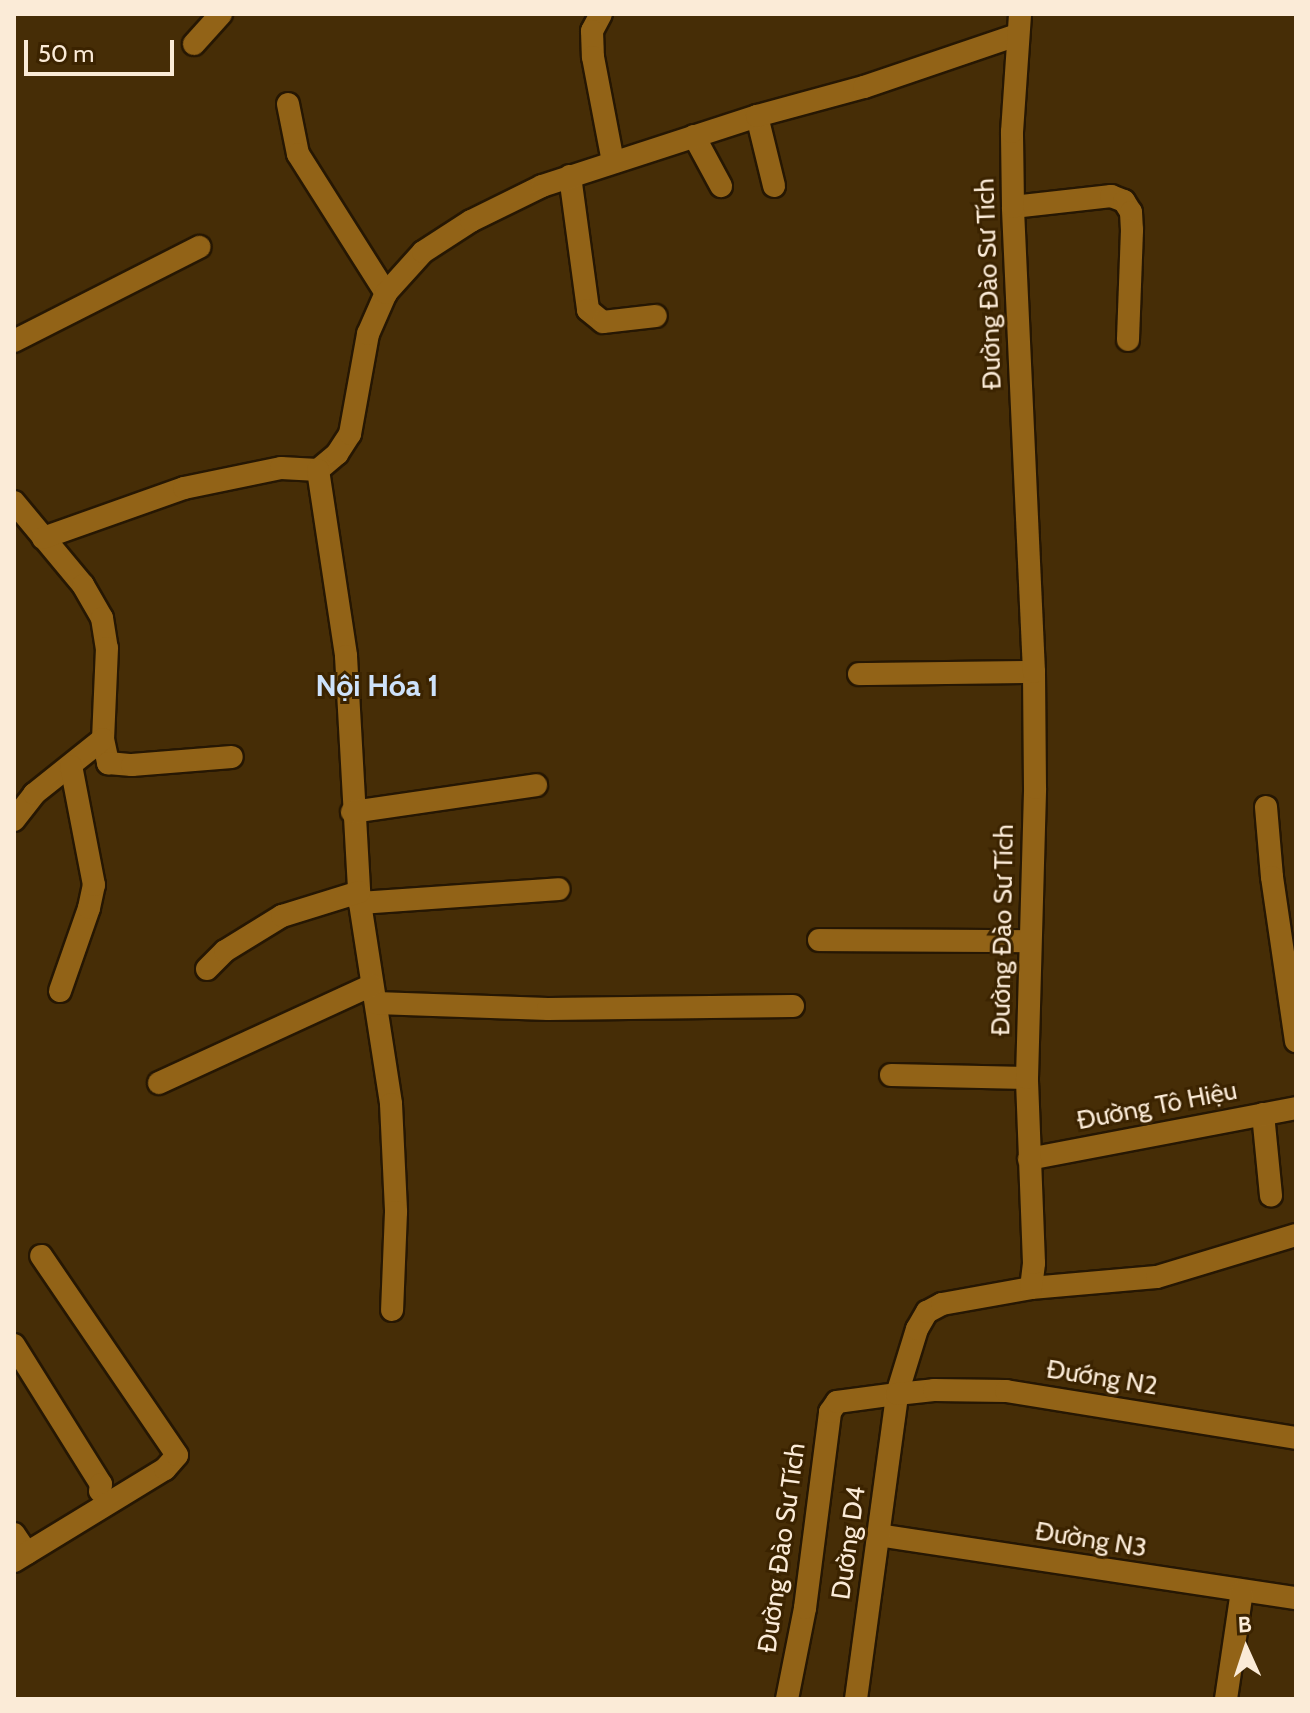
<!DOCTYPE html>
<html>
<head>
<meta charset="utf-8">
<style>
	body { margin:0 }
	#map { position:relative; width:1310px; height:1713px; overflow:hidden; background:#462d06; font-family:Cabin,sans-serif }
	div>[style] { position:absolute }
	.roads { filter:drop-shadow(2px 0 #261703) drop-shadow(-2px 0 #261703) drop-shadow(0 2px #261703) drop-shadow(0 -2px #261703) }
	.minor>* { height:22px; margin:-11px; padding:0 11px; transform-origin:11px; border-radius:11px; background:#926317 }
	span { translate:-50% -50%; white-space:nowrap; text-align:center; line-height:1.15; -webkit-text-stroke:6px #3b2300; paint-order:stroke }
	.street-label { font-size:26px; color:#fbebd7 }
	.quarter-label { font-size:30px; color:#cee2fb; font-weight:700 }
	.frame { position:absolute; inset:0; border:16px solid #fbebd7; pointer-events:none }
	.north { position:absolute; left:1206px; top:1609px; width:80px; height:80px; -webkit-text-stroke:6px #3b2300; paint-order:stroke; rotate:357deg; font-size:22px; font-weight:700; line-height:32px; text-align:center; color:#fbebd7 }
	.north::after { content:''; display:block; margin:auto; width:28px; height:36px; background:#fbebd7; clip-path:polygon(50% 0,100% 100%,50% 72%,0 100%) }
	.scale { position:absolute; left:24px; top:40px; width:150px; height:36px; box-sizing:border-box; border:4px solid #fbebd7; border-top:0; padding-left:10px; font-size:24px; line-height:28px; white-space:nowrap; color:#fbebd7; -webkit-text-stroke:6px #3b2300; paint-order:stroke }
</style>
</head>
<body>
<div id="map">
	<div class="roads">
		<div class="minor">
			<div style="left:601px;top:14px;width:19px;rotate:118deg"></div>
			<div style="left:592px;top:31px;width:26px;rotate:88deg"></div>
			<div style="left:593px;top:57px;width:107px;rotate:79.2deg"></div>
			<div style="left:194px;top:44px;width:40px;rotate:-48deg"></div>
			<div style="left:288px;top:104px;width:51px;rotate:78.7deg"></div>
			<div style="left:298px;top:154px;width:165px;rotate:57.7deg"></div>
			<div style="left:757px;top:116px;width:72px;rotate:76.3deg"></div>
			<div style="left:694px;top:136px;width:57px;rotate:61.6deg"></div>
			<div style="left:570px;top:176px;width:135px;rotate:82.3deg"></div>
			<div style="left:588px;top:310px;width:19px;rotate:39deg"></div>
			<div style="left:603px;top:322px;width:53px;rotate:-6.5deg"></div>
			<div style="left:1013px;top:207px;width:99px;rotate:-6.4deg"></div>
			<div style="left:1111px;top:196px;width:14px;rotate:21deg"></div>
			<div style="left:1124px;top:201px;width:13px;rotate:58deg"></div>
			<div style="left:1131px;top:212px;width:18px;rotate:87deg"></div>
			<div style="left:1132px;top:230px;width:110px;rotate:92.1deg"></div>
			<div style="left:14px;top:341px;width:208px;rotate:-26.9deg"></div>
			<div style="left:318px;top:470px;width:25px;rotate:-40deg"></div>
			<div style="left:337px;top:454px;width:24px;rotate:-57deg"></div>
			<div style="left:350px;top:434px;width:102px;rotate:-79.8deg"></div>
			<div style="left:368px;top:334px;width:45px;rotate:-66.3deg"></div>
			<div style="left:386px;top:293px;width:55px;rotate:-47.9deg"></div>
			<div style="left:423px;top:252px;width:57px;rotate:-32.9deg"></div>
			<div style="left:471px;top:221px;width:79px;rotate:-26.2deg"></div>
			<div style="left:542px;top:186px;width:226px;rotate:-18deg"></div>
			<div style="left:757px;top:116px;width:111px;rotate:-15.2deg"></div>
			<div style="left:864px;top:87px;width:162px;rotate:-18.8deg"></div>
			<div style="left:14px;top:502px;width:108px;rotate:50.3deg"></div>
			<div style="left:83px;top:585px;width:38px;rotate:60deg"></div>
			<div style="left:102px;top:618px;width:30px;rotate:81deg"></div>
			<div style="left:107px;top:648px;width:91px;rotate:92.5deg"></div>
			<div style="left:103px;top:739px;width:25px;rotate:78deg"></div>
			<div style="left:108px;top:763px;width:24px;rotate:5deg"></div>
			<div style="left:132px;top:765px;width:100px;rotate:-4.6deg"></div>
			<div style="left:43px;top:538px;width:150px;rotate:-19.5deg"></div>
			<div style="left:184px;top:488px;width:99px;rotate:-11.7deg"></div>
			<div style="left:281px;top:468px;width:37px;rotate:3deg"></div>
			<div style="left:318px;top:470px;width:188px;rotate:81.4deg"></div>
			<div style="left:346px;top:656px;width:247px;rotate:86.8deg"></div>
			<div style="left:360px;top:903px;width:203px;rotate:81.2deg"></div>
			<div style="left:391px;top:1104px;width:108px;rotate:87.3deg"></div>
			<div style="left:396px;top:1212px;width:98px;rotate:92.3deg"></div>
			<div style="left:859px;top:674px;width:175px;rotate:-0.7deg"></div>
			<div style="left:1266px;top:807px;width:70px;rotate:85.1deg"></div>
			<div style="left:1272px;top:877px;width:166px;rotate:81.7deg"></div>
			<div style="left:352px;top:812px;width:186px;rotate:-8.3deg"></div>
			<div style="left:14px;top:820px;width:33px;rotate:-52deg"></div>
			<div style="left:34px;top:794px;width:88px;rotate:-38.6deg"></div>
			<div style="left:360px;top:903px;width:199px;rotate:-4deg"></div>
			<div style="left:819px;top:940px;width:210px;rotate:0.3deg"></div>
			<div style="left:207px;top:969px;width:25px;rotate:-45deg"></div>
			<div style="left:225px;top:951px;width:67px;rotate:-31.6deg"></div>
			<div style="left:282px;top:916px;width:81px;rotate:-17.3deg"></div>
			<div style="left:60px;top:991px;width:88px;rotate:-70.7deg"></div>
			<div style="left:89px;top:908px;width:24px;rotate:-78deg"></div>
			<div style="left:94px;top:885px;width:121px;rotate:-100.9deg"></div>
			<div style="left:376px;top:1003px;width:172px;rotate:2deg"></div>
			<div style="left:548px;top:1009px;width:245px;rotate:-0.7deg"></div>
			<div style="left:891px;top:1075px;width:136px;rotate:1.3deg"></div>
			<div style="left:159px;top:1083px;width:234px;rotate:-24.7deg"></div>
			<div style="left:1263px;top:1114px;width:82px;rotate:84.4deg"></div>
			<div style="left:1029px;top:1159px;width:272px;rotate:-10.8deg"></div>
			<div style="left:1031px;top:1288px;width:126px;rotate:-5deg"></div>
			<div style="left:1157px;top:1277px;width:145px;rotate:-16.8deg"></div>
			<div style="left:14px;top:1345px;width:164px;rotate:58deg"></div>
			<div style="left:101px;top:1484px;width:7px;rotate:98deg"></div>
			<div style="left:14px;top:1534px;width:23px;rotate:56deg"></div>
			<div style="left:878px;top:1535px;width:423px;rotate:8.6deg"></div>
			<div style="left:14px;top:1561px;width:177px;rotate:-31.4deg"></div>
			<div style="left:165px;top:1469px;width:18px;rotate:-49deg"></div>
			<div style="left:177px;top:1455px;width:241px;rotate:-124.3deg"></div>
			<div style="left:787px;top:1699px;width:93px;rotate:-78.8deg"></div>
			<div style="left:805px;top:1608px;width:198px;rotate:-82.7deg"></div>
			<div style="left:830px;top:1412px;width:12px;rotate:-55deg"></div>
			<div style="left:837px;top:1402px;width:61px;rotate:-7.6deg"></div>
			<div style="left:897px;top:1394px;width:68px;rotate:-72.9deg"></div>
			<div style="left:917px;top:1329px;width:20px;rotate:-60deg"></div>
			<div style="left:927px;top:1312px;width:17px;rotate:-28deg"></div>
			<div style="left:942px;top:1304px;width:90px;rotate:-10.2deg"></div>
			<div style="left:1031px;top:1288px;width:25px;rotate:-83deg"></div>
			<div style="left:1034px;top:1263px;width:185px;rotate:-92.2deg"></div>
			<div style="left:1027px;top:1078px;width:290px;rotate:-88.4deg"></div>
			<div style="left:1035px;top:788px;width:116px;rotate:-90.5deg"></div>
			<div style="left:1034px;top:672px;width:465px;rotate:-92.6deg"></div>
			<div style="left:1013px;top:207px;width:75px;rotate:-90.8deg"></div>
			<div style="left:1012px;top:132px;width:118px;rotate:-86.1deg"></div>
			<div style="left:856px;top:1699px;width:308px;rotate:-82.3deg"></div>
			<div style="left:897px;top:1394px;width:37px;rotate:-6deg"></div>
			<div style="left:934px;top:1390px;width:72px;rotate:0.8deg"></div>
			<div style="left:1006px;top:1391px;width:294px;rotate:9.2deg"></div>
			<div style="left:1226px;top:1699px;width:109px;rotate:-81.6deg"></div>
		</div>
	</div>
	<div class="street-label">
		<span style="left:989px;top:284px;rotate:-92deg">Đường Đào Sư Tích</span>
		<span style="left:1003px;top:930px;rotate:-89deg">Đường Đào Sư Tích</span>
		<span style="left:1157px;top:1106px;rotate:-11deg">Đường Tô Hiệu</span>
		<span style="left:1102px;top:1378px;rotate:9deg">Đướng N2</span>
		<span style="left:1091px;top:1540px;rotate:9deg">Đường N3</span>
		<span style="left:849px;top:1543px;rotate:-82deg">Dường D4</span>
		<span style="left:782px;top:1548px;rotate:-82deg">Đường Đào Sư Tích</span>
	</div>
	<div class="quarter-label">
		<span style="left:377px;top:686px">Nội Hóa 1</span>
	</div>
	<div class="frame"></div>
	<div class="north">B</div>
	<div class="scale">50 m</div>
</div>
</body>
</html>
